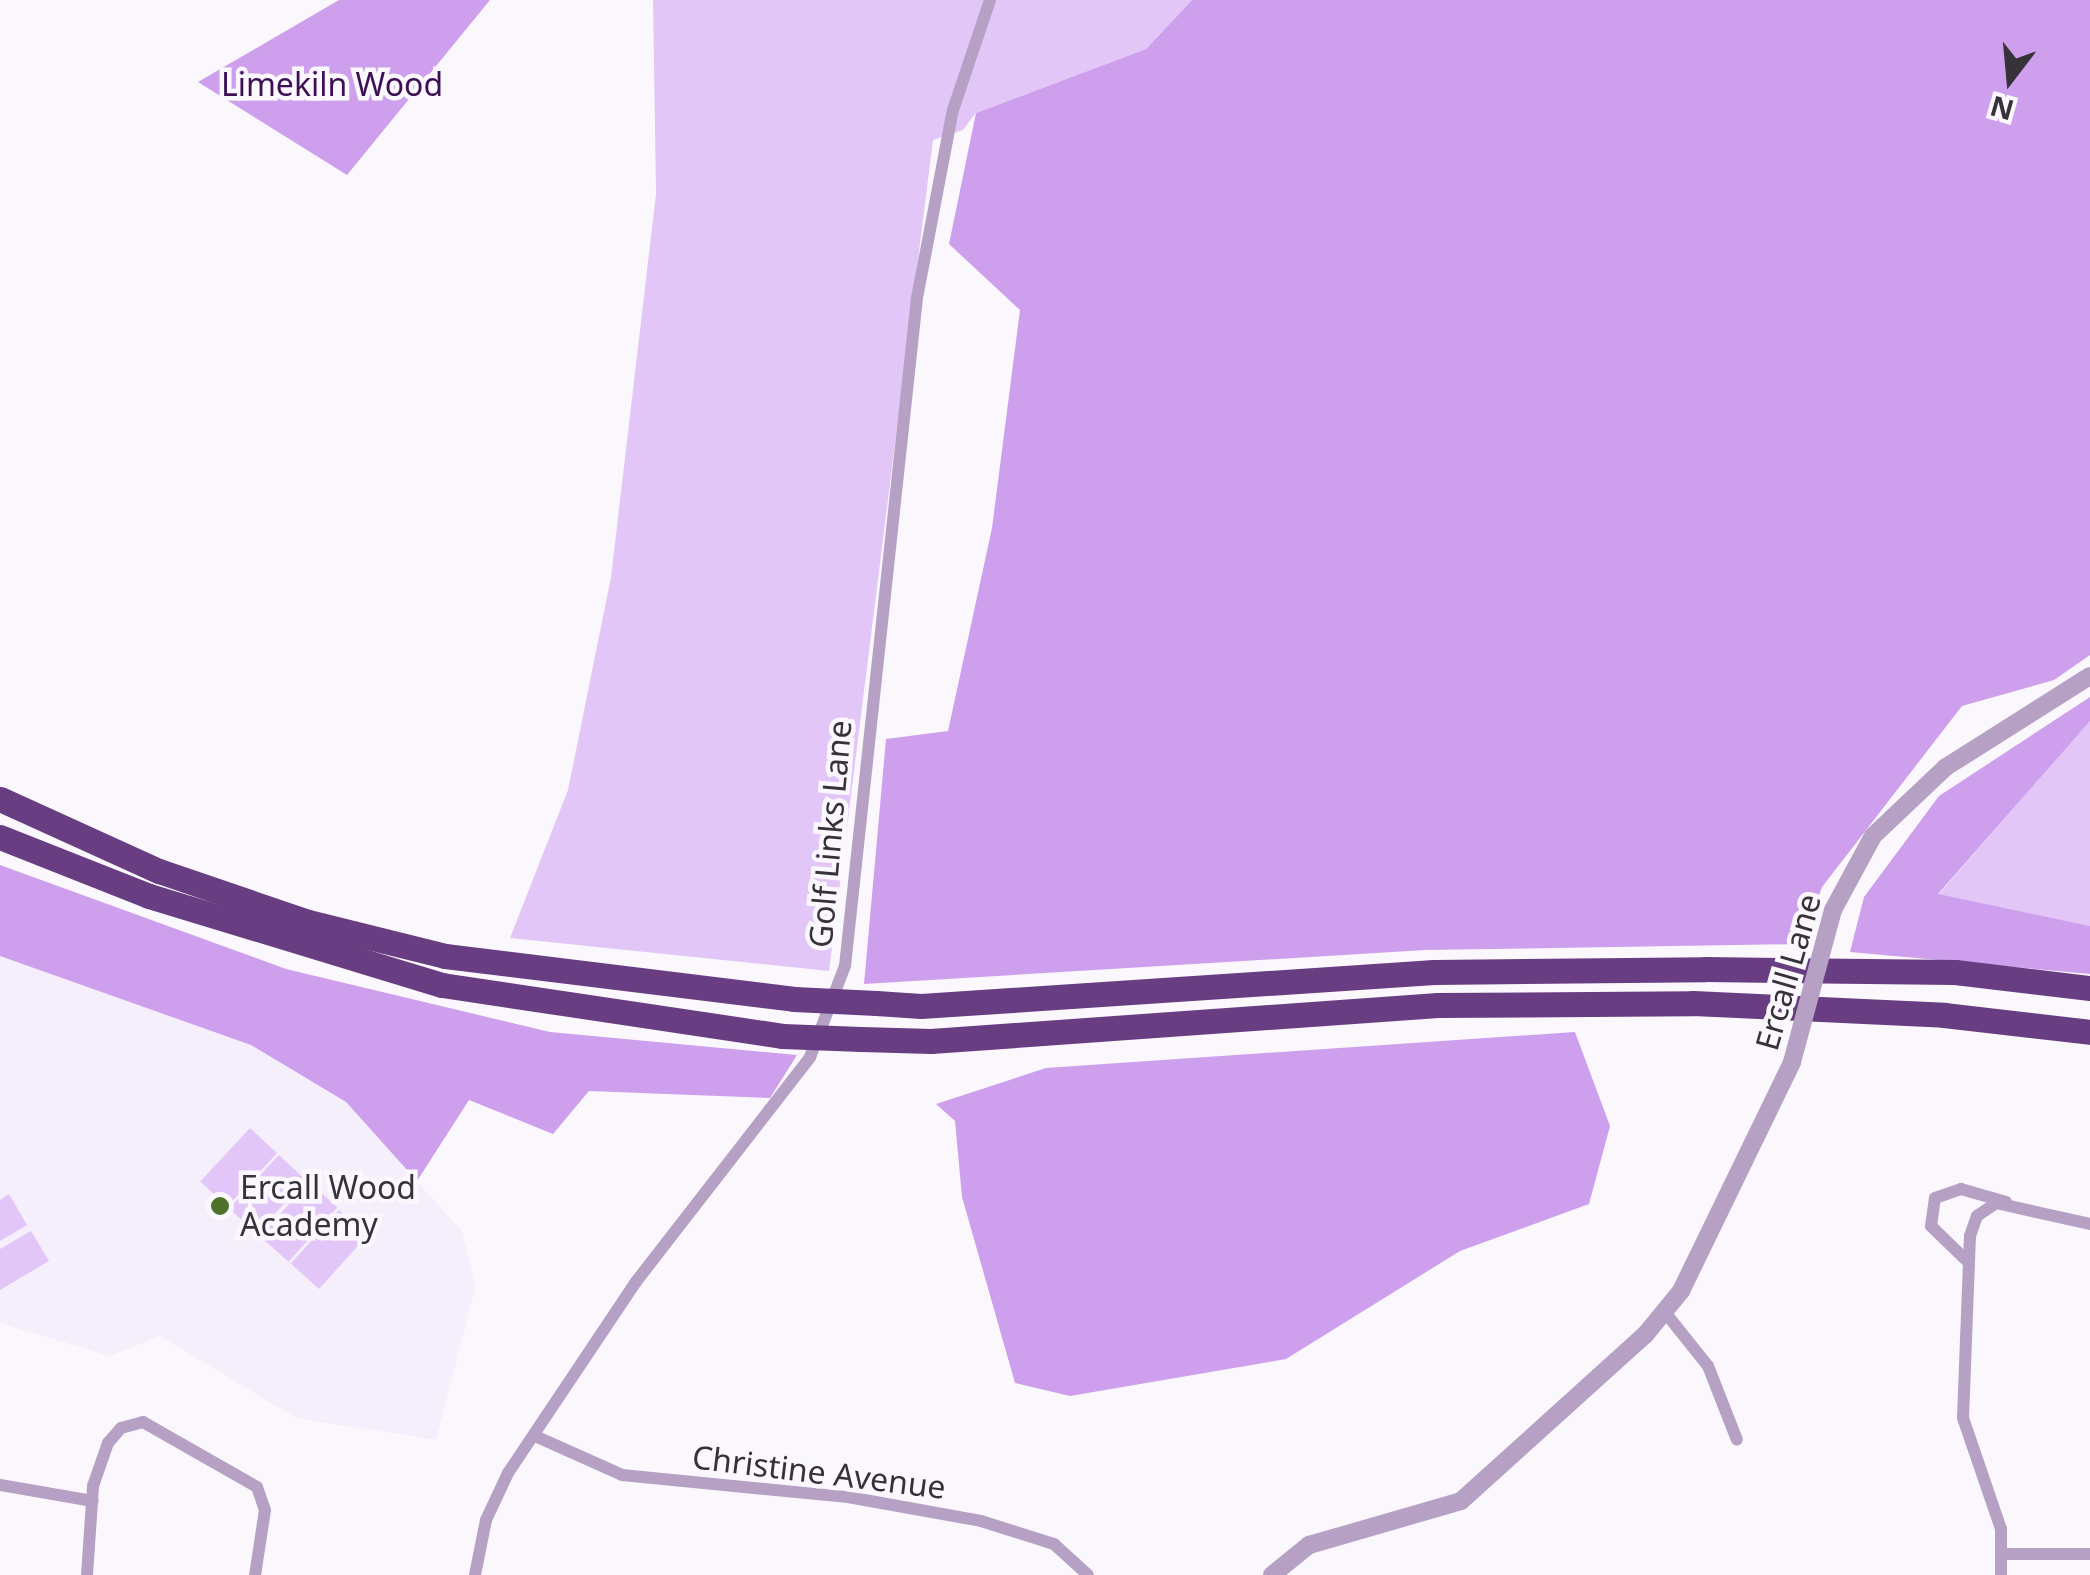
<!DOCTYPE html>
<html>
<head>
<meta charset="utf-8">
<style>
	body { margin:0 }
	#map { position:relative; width:2090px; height:1575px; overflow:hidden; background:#faf8fd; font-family:"Noto Sans",sans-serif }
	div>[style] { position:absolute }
	.built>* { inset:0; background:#f5eefb }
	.green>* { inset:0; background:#e3c6f8; transform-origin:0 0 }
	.forest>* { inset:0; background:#ce9fed }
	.minor>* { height:12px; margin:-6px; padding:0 6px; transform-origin:6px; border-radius:6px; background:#b6a1c4 }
	.tertiary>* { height:18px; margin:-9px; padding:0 9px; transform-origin:9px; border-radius:9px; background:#b6a1c4 }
	.motorway>* { height:25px; margin:-12.5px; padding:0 12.5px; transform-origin:12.5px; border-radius:12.5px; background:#683d82 }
	.tertiary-bridge>* { height:18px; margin:-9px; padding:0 9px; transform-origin:9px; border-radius:9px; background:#b6a1c4 }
	.motorway-bridge>* { height:25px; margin:-12.5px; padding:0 12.5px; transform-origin:12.5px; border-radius:12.5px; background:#683d82 }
	.dots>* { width:28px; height:28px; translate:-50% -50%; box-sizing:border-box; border:5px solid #faf8fd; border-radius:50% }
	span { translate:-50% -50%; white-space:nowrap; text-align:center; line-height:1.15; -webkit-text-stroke:9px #faf8fd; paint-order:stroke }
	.park-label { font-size:32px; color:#3d0f54 }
	.street-label { font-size:32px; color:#37313a }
	.poi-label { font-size:32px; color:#37313a }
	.left { translate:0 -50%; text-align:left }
	.north { position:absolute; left:1960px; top:30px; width:100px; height:100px; -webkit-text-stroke:8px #faf8fd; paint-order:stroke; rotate:196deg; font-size:28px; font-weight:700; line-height:40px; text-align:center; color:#37313a }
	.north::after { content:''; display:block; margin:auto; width:35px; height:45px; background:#37313a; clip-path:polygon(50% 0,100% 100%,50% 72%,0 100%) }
</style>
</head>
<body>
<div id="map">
	<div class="built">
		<div style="clip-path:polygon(0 956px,251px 1045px,346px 1103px,461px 1230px,476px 1285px,436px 1440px,296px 1418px,160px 1336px,110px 1356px,0 1323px)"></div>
	</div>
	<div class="green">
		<div style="clip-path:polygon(653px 0,1192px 0,1146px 49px,976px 113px,963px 130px,933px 140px,829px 971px,510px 938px,568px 790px,611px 577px,656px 194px)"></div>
		<div style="clip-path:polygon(2090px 721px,2090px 926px,1938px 895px,2069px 744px)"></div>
		<div style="left:250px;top:1128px;width:37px;height:73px;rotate:43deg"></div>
		<div style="left:279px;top:1155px;width:37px;height:73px;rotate:43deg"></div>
		<div style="left:309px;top:1182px;width:38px;height:73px;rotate:42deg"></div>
		<div style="clip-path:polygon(9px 1194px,27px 1225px,0 1241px,0 1200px)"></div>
		<div style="left:339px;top:1210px;width:38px;height:72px;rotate:42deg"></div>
		<div style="clip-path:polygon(31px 1231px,49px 1261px,0 1290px,0 1249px)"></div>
	</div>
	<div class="forest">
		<div style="clip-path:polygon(339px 0,490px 0,347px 175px,198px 82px)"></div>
		<div style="clip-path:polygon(1192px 0,2090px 0,2090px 655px,2054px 680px,1962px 706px,1822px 887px,1802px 944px,1425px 950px,864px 984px,886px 739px,948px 731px,992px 528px,1020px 310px,949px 244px,976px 113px,1146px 49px)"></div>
		<div style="clip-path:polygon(2090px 697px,2090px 721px,1938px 894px,2090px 926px,2090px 974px,1850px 952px,1864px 897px,1939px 796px)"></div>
		<div style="clip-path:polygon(0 865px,286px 969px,550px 1032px,797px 1055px,770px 1098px,589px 1091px,553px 1134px,469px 1100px,417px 1181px,346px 1102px,251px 1045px,0 956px)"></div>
		<div style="clip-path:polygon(1575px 1032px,1610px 1126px,1589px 1204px,1460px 1251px,1286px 1359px,1070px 1396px,1015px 1383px,962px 1197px,955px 1121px,936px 1104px,1046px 1068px)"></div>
	</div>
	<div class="minor">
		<div style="left:1966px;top:1260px;width:49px;rotate:-135.8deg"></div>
		<div style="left:1931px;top:1226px;width:28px;rotate:-82deg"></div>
		<div style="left:1935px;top:1198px;width:28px;rotate:-19deg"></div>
		<div style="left:1961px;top:1189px;width:47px;rotate:16.1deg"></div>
		<div style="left:1664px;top:1311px;width:70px;rotate:51.3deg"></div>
		<div style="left:1708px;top:1366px;width:79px;rotate:68.6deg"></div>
		<div style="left:535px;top:1436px;width:95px;rotate:24.1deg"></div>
		<div style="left:622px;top:1475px;width:227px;rotate:5.6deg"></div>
		<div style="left:848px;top:1497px;width:135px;rotate:10.2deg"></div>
		<div style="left:981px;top:1521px;width:77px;rotate:17.5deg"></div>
		<div style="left:1054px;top:1544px;width:46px;rotate:42.4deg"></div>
		<div style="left:0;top:1485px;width:94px;rotate:9.8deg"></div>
		<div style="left:2003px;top:1554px;width:87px"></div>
		<div style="left:87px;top:1575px;width:89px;rotate:-86.1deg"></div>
		<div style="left:93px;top:1486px;width:46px;rotate:-70.8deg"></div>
		<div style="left:108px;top:1443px;width:20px;rotate:-49deg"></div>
		<div style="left:121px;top:1428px;width:23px;rotate:-15deg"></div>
		<div style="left:143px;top:1422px;width:131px;rotate:29.7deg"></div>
		<div style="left:257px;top:1487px;width:24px;rotate:71deg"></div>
		<div style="left:265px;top:1510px;width:66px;rotate:98.7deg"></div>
		<div style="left:475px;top:1575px;width:56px;rotate:-78.7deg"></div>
		<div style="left:486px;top:1520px;width:52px;rotate:-64.9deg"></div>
		<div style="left:508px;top:1473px;width:229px;rotate:-56.2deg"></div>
		<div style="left:635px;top:1283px;width:286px;rotate:-52.2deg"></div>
		<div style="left:810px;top:1057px;width:97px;rotate:-69deg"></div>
		<div style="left:845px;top:966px;width:672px;rotate:-83.85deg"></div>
		<div style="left:917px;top:298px;width:191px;rotate:-79.2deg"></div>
		<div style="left:953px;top:110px;width:116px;rotate:-71.4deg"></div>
		<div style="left:2001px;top:1575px;width:46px;rotate:-90deg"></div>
		<div style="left:2001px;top:1529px;width:117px;rotate:-108.9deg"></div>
		<div style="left:1963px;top:1418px;width:182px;rotate:-87.8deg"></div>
		<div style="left:1970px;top:1236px;width:21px;rotate:-71deg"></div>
		<div style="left:1977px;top:1216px;width:23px;rotate:-34deg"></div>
		<div style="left:1996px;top:1203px;width:96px;rotate:12.6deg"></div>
	</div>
	<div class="tertiary">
		<div style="left:1833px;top:910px;width:84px;rotate:-61.6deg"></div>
		<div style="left:1873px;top:836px;width:100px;rotate:-43.4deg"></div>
		<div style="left:1946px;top:767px;width:170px;rotate:-32.3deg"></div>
		<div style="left:1272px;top:1575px;width:48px;rotate:-39deg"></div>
		<div style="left:1309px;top:1545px;width:158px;rotate:-16.1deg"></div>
		<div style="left:1461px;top:1501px;width:248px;rotate:-42.1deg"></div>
		<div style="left:1645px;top:1335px;width:57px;rotate:-50.7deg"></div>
		<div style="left:1681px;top:1291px;width:254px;rotate:-64.1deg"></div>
	</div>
	<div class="motorway">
		<div style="left:0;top:799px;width:175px;rotate:24.4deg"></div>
		<div style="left:159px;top:871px;width:157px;rotate:18.9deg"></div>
		<div style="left:308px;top:922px;width:141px;rotate:13.9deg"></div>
		<div style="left:445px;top:956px;width:352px;rotate:7deg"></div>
		<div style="left:0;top:837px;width:160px;rotate:21.6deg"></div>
		<div style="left:149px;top:896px;width:306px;rotate:16.9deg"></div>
		<div style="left:442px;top:985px;width:344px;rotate:8.5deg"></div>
		<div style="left:876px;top:1003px;width:45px;rotate:3.8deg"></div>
		<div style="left:921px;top:1006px;width:514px;rotate:-3.79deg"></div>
		<div style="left:1434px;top:972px;width:271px;rotate:-0.6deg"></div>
		<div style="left:1705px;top:969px;width:250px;rotate:0.7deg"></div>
		<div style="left:1955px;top:972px;width:136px;rotate:6.8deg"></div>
		<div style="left:861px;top:1039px;width:70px;rotate:1.6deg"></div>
		<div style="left:931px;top:1041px;width:508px;rotate:-4.06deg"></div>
		<div style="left:1438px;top:1005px;width:255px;rotate:-0.4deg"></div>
		<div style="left:1693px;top:1003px;width:251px;rotate:2.7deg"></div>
		<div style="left:1944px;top:1015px;width:147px;rotate:6.6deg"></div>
	</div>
	<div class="tertiary-bridge">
		<div style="left:1792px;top:1062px;width:157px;rotate:-74.9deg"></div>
	</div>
	<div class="motorway-bridge">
		<div style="left:794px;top:999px;width:82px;rotate:2.8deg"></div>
		<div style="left:782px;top:1036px;width:79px;rotate:2.2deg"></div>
	</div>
	<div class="dots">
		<div style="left:220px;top:1206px;background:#4f722b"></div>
	</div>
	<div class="park-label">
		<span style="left:332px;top:84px">Limekiln Wood</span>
	</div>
	<div class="street-label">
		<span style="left:830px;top:834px;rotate:-85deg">Golf Links Lane</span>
		<span style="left:1788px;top:972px;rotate:-74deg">Ercall Lane</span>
		<span style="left:819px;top:1472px;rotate:7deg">Christine Avenue</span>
	</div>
	<div class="poi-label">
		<span class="left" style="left:240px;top:1206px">Ercall Wood<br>Academy</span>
	</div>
	<div class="north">N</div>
</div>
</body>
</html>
